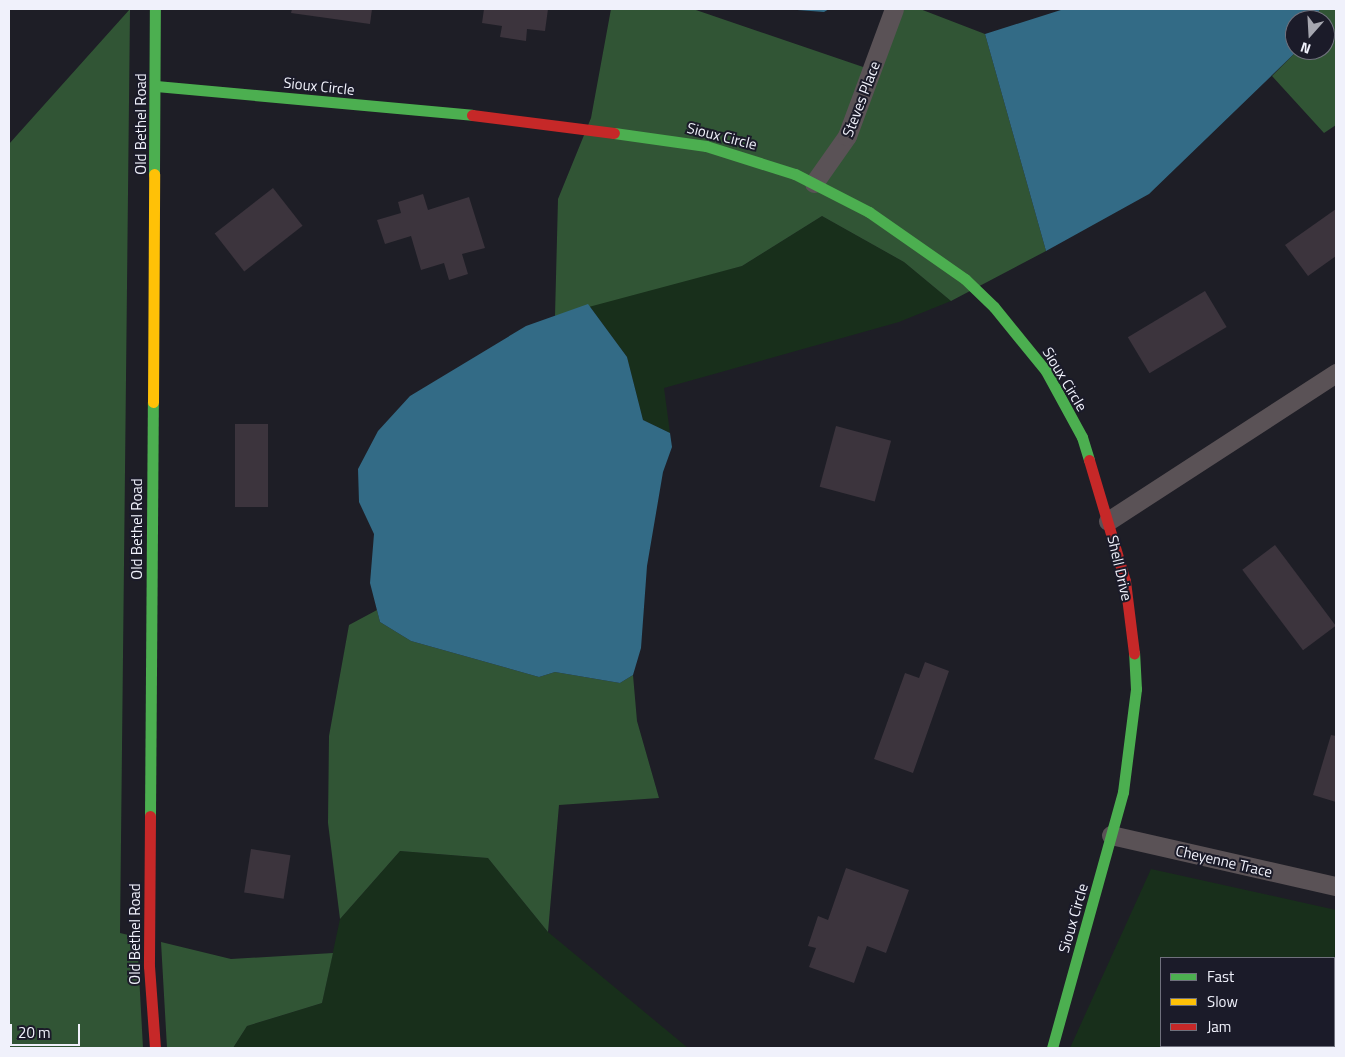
<!DOCTYPE html>
<html>
<head>
<meta charset="utf-8">
<style>
	body { margin:0 }
	#map { position:relative; width:1345px; height:1057px; overflow:hidden; background:#1e1e26; font-family:"Titillium Web",sans-serif }
	div>[style] { position:absolute }
	.green>* { inset:0; background:#182f1b }
	.forest>* { inset:0; background:#315535 }
	.water>* { inset:0; background:#336b86 }
	.building>* { inset:0; background:#3c343d; transform-origin:0 0 }
	.street>* { height:19px; margin:-9.5px; padding:0 9.5px; transform-origin:9.5px; border-radius:9.5px; background:#5a5256 }
	.fast>* { height:11px; margin:-5.5px; padding:0 5.5px; transform-origin:5.5px; border-radius:5.5px; background:#4caf50 }
	.slow>* { height:11px; margin:-5.5px; padding:0 5.5px; transform-origin:5.5px; border-radius:5.5px; background:#ffc107 }
	.jam>* { height:11px; margin:-5.5px; padding:0 5.5px; transform-origin:5.5px; border-radius:5.5px; background:#c62828 }
	span { translate:-50% -50%; white-space:nowrap; text-align:center; line-height:1.15; -webkit-text-stroke:4px #1b1b29; paint-order:stroke }
	.street-label { font-size:15px; color:#f0f1fb }
	.frame { position:absolute; inset:0; border:10px solid #f0f1fb; pointer-events:none }
	.legend { position:absolute; left:1160px; top:957px; width:175px; height:90px; box-sizing:border-box; background:#1b1b29; border:1px solid #70717d; margin:0; padding:6px 9px; list-style:none; font-size:15px; color:#f0f1fb }
	.legend li { display:flex; align-items:center; gap:10px; height:25px }
	.legend b { width:25px; border:1px solid #70717d }
	.north { position:absolute; left:1285px; top:10px; width:50px; height:50px; box-sizing:border-box; background:#1b1b29; border:1px solid #70717d; border-radius:50%; rotate:199deg; font-size:14px; font-weight:700; line-height:20px; text-align:center; color:#f0f1fb }
	.north::after { content:''; display:block; margin:auto; width:18px; height:22px; background:#a6a7b0; clip-path:polygon(50% 0,100% 100%,50% 72%,0 100%) }
	.scale { position:absolute; left:10px; top:1024px; width:70px; height:22px; box-sizing:border-box; border:2px solid #f0f1fb; border-top:0; padding-left:6px; font-size:15px; line-height:18px; white-space:nowrap; color:#f0f1fb; -webkit-text-stroke:4px #1b1b29; paint-order:stroke }
</style>
</head>
<body>
<div id="map">
	<div class="green">
		<div style="clip-path:polygon(822px 216px,904px 262px,951px 301px,899px 322px,664px 388px,670px 433px,643px 420px,627px 357px,588px 304px,742px 266px)"></div>
		<div style="clip-path:polygon(400px 851px,488px 858px,548px 932px,688px 1048px,233px 1048px,247px 1026px,322px 1003px,340px 919px)"></div>
		<div style="clip-path:polygon(evenodd,1151px 869px,1336px 910px,1336px 1048px,1070px 1048px,1151px 869px,1161px 958px,1334px 958px,1334px 1046px,1161px 1046px,1161px 958px)"></div>
	</div>
	<div class="forest">
		<div style="clip-path:polygon(130px 9px,120px 933px,137px 937px,143px 1048px,9px 1048px,9px 144px)"></div>
		<div style="clip-path:polygon(611px 9px,693px 9px,869px 69px,891px 9px,920px 9px,985px 34px,1046px 251px,951px 301px,904px 262px,822px 216px,742px 266px,555px 316px,558px 199px,591px 118px)"></div>
		<div style="clip-path:polygon(1320px 9px,1336px 9px,1336px 125px,1324px 133px,1272px 76px,1298px 50px,1325px 50px,1325px 20px,1315px 20px)"></div>
		<div style="clip-path:polygon(377px 610px,380px 622px,411px 641px,539px 677px,555px 672px,620px 683px,633px 675px,637px 721px,659px 798px,559px 805px,548px 932px,488px 858px,400px 851px,340px 919px,328px 823px,329px 736px,349px 625px)"></div>
		<div style="clip-path:polygon(161px 942px,231px 959px,333px 953px,322px 1003px,247px 1026px,233px 1048px,167px 1048px)"></div>
	</div>
	<div class="water">
		<div style="clip-path:polygon(784px 9px,829px 9px,824px 12px)"></div>
		<div style="clip-path:polygon(1064px 9px,1320px 9px,1315px 20px,1295px 20px,1298px 50px,1149px 194px,1046px 251px,985px 34px)"></div>
		<div style="clip-path:polygon(588px 304px,627px 357px,643px 420px,670px 433px,672px 447px,663px 472px,647px 566px,641px 648px,633px 675px,620px 683px,555px 672px,539px 677px,411px 641px,380px 622px,370px 583px,374px 534px,359px 502px,358px 469px,378px 431px,410px 396px,526px 326px)"></div>
	</div>
	<div class="building">
		<div style="clip-path:polygon(292px 9px,372px 9px,370px 24px,291px 13px)"></div>
		<div style="clip-path:polygon(484px 9px,548px 9px,545px 31px,527px 29px,526px 41px,500px 37px,502px 26px,482px 23px)"></div>
		<div style="left:273px;top:188px;width:48px;height:74px;rotate:52deg"></div>
		<div style="clip-path:polygon(423px 194px,428px 210px,469px 197px,485px 248px,462px 254px,468px 274px,449px 280px,444px 263px,421px 270px,411px 236px,385px 244px,377px 220px,401px 213px,398px 202px)"></div>
		<div style="clip-path:polygon(1336px 209px,1336px 256px,1308px 276px,1285px 245px)"></div>
		<div style="left:1205px;top:291px;width:42px;height:90px;rotate:59deg"></div>
		<div style="left:235px;top:424px;width:33px;height:83px"></div>
		<div style="left:836px;top:426px;width:57px;height:63px;rotate:15deg"></div>
		<div style="left:1275px;top:545px;width:101px;height:41px;rotate:53deg"></div>
		<div style="clip-path:polygon(925px 662px,949px 671px,913px 773px,874px 759px,905px 673px,919px 678px)"></div>
		<div style="clip-path:polygon(1331px 735px,1336px 736px,1336px 802px,1313px 795px)"></div>
		<div style="left:251px;top:849px;width:40px;height:44px;rotate:9deg"></div>
		<div style="clip-path:polygon(846px 868px,909px 890px,886px 953px,867px 946px,854px 983px,809px 967px,816px 948px,808px 946px,818px 916px,828px 920px)"></div>
	</div>
	<div class="street">
		<div style="left:814px;top:183px;width:57px;rotate:-54.9deg"></div>
		<div style="left:847px;top:136px;width:135px;rotate:-69.7deg"></div>
		<div style="left:1108px;top:521px;width:272px;rotate:-33deg"></div>
		<div style="left:1111px;top:835px;width:231px;rotate:12.8deg"></div>
	</div>
	<div class="fast">
		<div style="left:156px;top:86px;width:317px;rotate:5.2deg"></div>
		<div style="left:614px;top:133px;width:93px;rotate:8deg"></div>
		<div style="left:706px;top:146px;width:93px;rotate:17.5deg"></div>
		<div style="left:795px;top:174px;width:83px;rotate:27.2deg"></div>
		<div style="left:869px;top:212px;width:117px;rotate:34.9deg"></div>
		<div style="left:965px;top:279px;width:40px;rotate:44deg"></div>
		<div style="left:994px;top:307px;width:82px;rotate:50.9deg"></div>
		<div style="left:1046px;top:371px;width:75px;rotate:61.4deg"></div>
		<div style="left:1082px;top:437px;width:24px;rotate:73deg"></div>
		<div style="left:154px;top:174px;width:165px;rotate:-89.7deg"></div>
		<div style="left:150px;top:816px;width:414px;rotate:-89.6deg"></div>
		<div style="left:1052px;top:1048px;width:266px;rotate:-74.5deg"></div>
		<div style="left:1123px;top:792px;width:104px;rotate:-82.8deg"></div>
		<div style="left:1136px;top:689px;width:36px;rotate:-93deg"></div>
	</div>
	<div class="slow">
		<div style="left:153px;top:402px;width:228px;rotate:-89.7deg"></div>
	</div>
	<div class="jam">
		<div style="left:472px;top:115px;width:143px;rotate:7.2deg"></div>
		<div style="left:1089px;top:460px;width:126px;rotate:73.4deg"></div>
		<div style="left:1125px;top:581px;width:73px;rotate:82.9deg"></div>
		<div style="left:150px;top:816px;width:150px;rotate:90.4deg"></div>
		<div style="left:149px;top:966px;width:82px;rotate:85.8deg"></div>
	</div>
	<div class="street-label">
		<span style="left:319px;top:86px;rotate:6deg">Sioux Circle</span>
		<span style="left:861px;top:99px;rotate:-69deg">Steves Place</span>
		<span style="left:141px;top:124px;rotate:-90deg">Old Bethel Road</span>
		<span style="left:722px;top:136px;rotate:14deg">Sioux Circle</span>
		<span style="left:1065px;top:379px;rotate:59deg">Sioux Circle</span>
		<span style="left:137px;top:529px;rotate:-90deg">Old Bethel Road</span>
		<span style="left:1120px;top:568px;rotate:77deg">Shell Drive</span>
		<span style="left:1224px;top:861px;rotate:13deg">Cheyenne Trace</span>
		<span style="left:1073px;top:918px;rotate:-74deg">Sioux Circle</span>
		<span style="left:135px;top:934px;rotate:-90deg">Old Bethel Road</span>
	</div>
	<div class="frame"></div>
	<ul class="legend">
	<li><b style="height:6px;background:#4caf50"></b>Fast</li>
	<li><b style="height:6px;background:#ffc107"></b>Slow</li>
	<li><b style="height:6px;background:#c62828"></b>Jam</li>
	</ul>
	<div class="north">N</div>
	<div class="scale">20 m</div>
</div>
</body>
</html>
